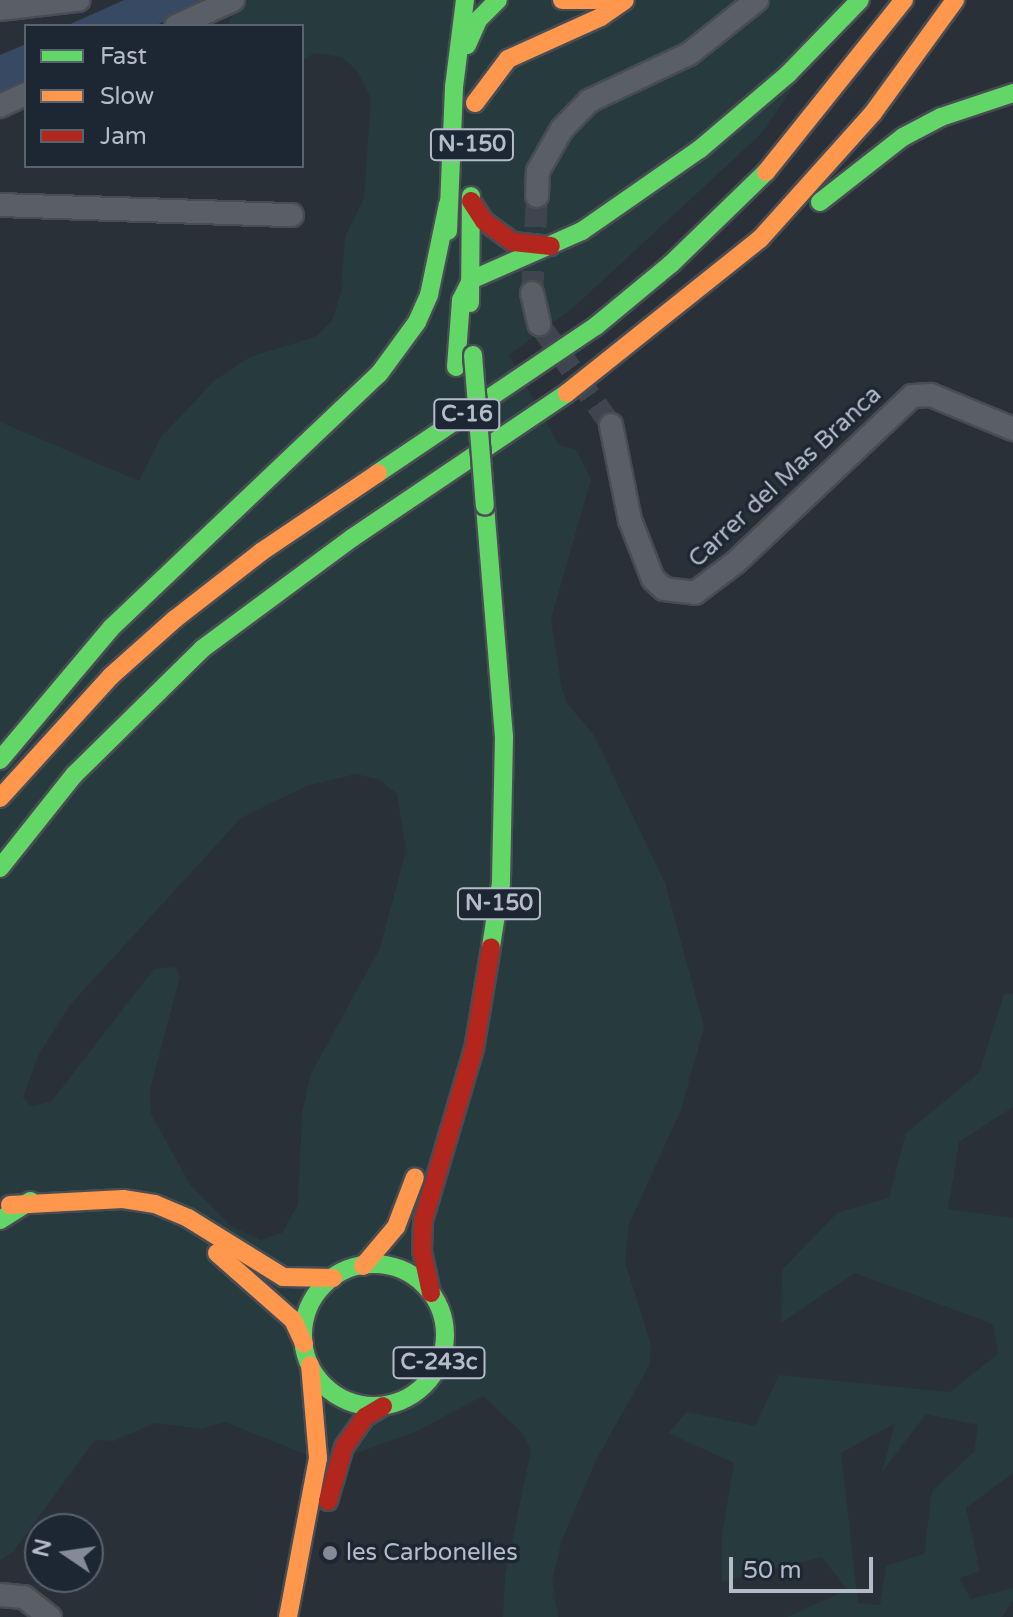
<!DOCTYPE html>
<html>
<head>
<meta charset="utf-8">
<style>
	body { margin:0 }
	#map { position:relative; width:1013px; height:1617px; overflow:hidden; background:#2a3038; font-family:"Varela Round",sans-serif }
	div>[style] { position:absolute }
	.green>* { inset:0; background:#273a3e }
	.water>* { inset:0; background:#384963 }
	.street-tunnel>* { height:22px; margin-top:-11px; transform-origin:0; background:repeating-linear-gradient(90deg,#3f454e 0 22px,transparent 0 33px) }
	.roads { filter:drop-shadow(2px 0 #484c53) drop-shadow(-2px 0 #484c53) drop-shadow(0 2px #484c53) drop-shadow(0 -2px #484c53) }
	.street>* { height:22px; margin:-11px; padding:0 11px; transform-origin:11px; border-radius:11px; background:#5a5e66 }
	.fast>* { height:18px; margin:-9px; padding:0 9px; transform-origin:9px; border-radius:9px; background:#63d668 }
	.fast>.ring { margin:-9px; padding:0; box-sizing:content-box; background:none; border:18px solid #63d668; border-radius:50% }
	.slow>* { height:18px; margin:-9px; padding:0 9px; transform-origin:9px; border-radius:9px; background:#ff974d }
	.jam>* { height:18px; margin:-9px; padding:0 9px; transform-origin:9px; border-radius:9px; background:#b3261e }
	.bridges { filter:drop-shadow(2px 0 #484c55) drop-shadow(-2px 0 #484c55) drop-shadow(0 2px #484c55) drop-shadow(0 -2px #484c55) }
	.fast-bridge>* { height:18px; margin:-9px; padding:0 9px; transform-origin:9px; border-radius:9px; background:#63d668 }
	.dots>* { width:22px; height:22px; translate:-50% -50%; box-sizing:border-box; border:4px solid #1d2633; border-radius:50% }
	span { translate:-50% -50%; white-space:nowrap; text-align:center; line-height:1.15; -webkit-text-stroke:7px #1d2633; paint-order:stroke }
	.shield-label span { padding:2px 6px; background:#1d2633; border:2px solid; border-radius:6px; -webkit-text-stroke-width:0 }
	.shield-label { font-size:22px; color:#b4bcc9; font-weight:700 }
	.street-label { font-size:24px; color:#b4bcc9 }
	.poi-label { font-size:24px; color:#b4bcc9 }
	.left { translate:0 -50%; text-align:left }
	.legend { position:absolute; left:24px; top:24px; width:280px; height:144px; box-sizing:border-box; background:#1d2633; border:2px solid #59626f; margin:0; padding:10px 14px; list-style:none; font-size:24px; color:#b4bcc9 }
	.legend li { display:flex; align-items:center; gap:16px; height:40px }
	.legend b { width:40px; border:2px solid #59626f }
	.north { position:absolute; left:24px; top:1513px; width:80px; height:80px; box-sizing:border-box; background:#1d2633; border:2px solid #59626f; border-radius:50%; rotate:283deg; font-size:22px; font-weight:700; line-height:32px; text-align:center; color:#b4bcc9 }
	.north::after { content:''; display:block; margin:auto; width:28px; height:36px; background:#848b96; clip-path:polygon(50% 0,100% 100%,50% 72%,0 100%) }
	.scale { position:absolute; left:729px; top:1557px; width:144px; height:36px; box-sizing:border-box; border:4px solid #b4bcc9; border-top:0; padding-left:10px; font-size:24px; line-height:28px; white-space:nowrap; color:#b4bcc9; -webkit-text-stroke:6px #1d2633; paint-order:stroke }
</style>
</head>
<body>
<div id="map">
	<div class="green">
		<div style="clip-path:polygon(evenodd,237px 0,851px 0,762px 133px,573px 308px,509px 355px,558px 444px,576px 450px,591px 479px,551px 619px,561px 685px,567px 703px,594px 735px,665px 883px,704px 1027px,681px 1110px,629px 1224px,625px 1262px,651px 1345px,649px 1366px,597px 1458px,562px 1540px,552px 1581px,558px 1617px,503px 1617px,505px 1576px,531px 1450px,522px 1433px,483px 1396px,415px 1432px,328px 1463px,225px 1422px,201px 1429px,155px 1423px,114px 1441px,95px 1440px,13px 1552px,0 1560px,0 422px,139px 481px,161px 437px,215px 380px,250px 357px,315px 337px,332px 321px,341px 292px,345px 237px,364px 198px,371px 99px,358px 72px,342px 57px,314px 53px,302px 61px,302px 26px,228px 26px,237px 0,356px 774px,380px 780px,397px 794px,406px 851px,380px 948px,311px 1074px,302px 1112px,298px 1204px,282px 1233px,261px 1240px,231px 1226px,191px 1186px,151px 1114px,150px 1089px,180px 977px,176px 967px,154px 969px,51px 1102px,30px 1106px,23px 1097px,39px 1054px,70px 1005px,241px 818px,306px 786px,356px 774px)"></div>
		<div style="clip-path:polygon(evenodd,1004px 994px,1013px 994px,1013px 1107px,959px 1142px,948px 1209px,1013px 1218px,1013px 1473px,966px 1508px,980px 1571px,959px 1578px,971px 1599px,1013px 1588px,1013px 1601px,1002px 1617px,787px 1617px,847px 1590px,822px 1557px,722px 1582px,722px 1534px,734px 1463px,668px 1433px,687px 1412px,755px 1426px,779px 1375px,950px 1392px,998px 1354px,993px 1324px,855px 1273px,781px 1323px,782px 1270px,837px 1213px,889px 1198px,906px 1133px,979px 1073px,1004px 994px,926px 1414px,978px 1425px,974px 1452px,932px 1491px,924px 1554px,886px 1566px,880px 1605px,858px 1603px,841px 1453px,895px 1423px,882px 1472px,926px 1414px)"></div>
	</div>
	<div class="water">
		<div style="clip-path:polygon(124px 0,213px 0,154px 26px,66px 26px)"></div>
		<div style="clip-path:polygon(26px 44px,26px 84px,0 96px,0 55px)"></div>
	</div>
	<div class="street-tunnel">
		<div style="left:532px;top:293px;width:97px;rotate:-87deg"></div>
		<div style="left:539px;top:324px;width:124px;rotate:54.5deg"></div>
	</div>
	<div class="roads">
		<div class="street">
			<div style="left:0;top:9px;width:79px;rotate:-6.6deg"></div>
			<div style="left:176px;top:26px;width:63px;rotate:-24.5deg"></div>
			<div style="left:0;top:106px;width:29px;rotate:-25deg"></div>
			<div style="left:537px;top:196px;width:25px;rotate:-88deg"></div>
			<div style="left:538px;top:171px;width:48px;rotate:-60.3deg"></div>
			<div style="left:562px;top:129px;width:39px;rotate:-46deg"></div>
			<div style="left:589px;top:101px;width:110px;rotate:-25.2deg"></div>
			<div style="left:689px;top:54px;width:87px;rotate:-38.5deg"></div>
			<div style="left:0;top:205px;width:292px;rotate:2deg"></div>
			<div style="left:532px;top:293px;width:32px;rotate:77deg"></div>
			<div style="left:611px;top:425px;width:97px;rotate:78.7deg"></div>
			<div style="left:630px;top:520px;width:63px;rotate:68.7deg"></div>
			<div style="left:653px;top:579px;width:15px;rotate:42deg"></div>
			<div style="left:664px;top:589px;width:31px;rotate:7deg"></div>
			<div style="left:695px;top:593px;width:51px;rotate:-37.1deg"></div>
			<div style="left:736px;top:562px;width:242px;rotate:-43.3deg"></div>
			<div style="left:912px;top:396px;width:19px;rotate:-3deg"></div>
			<div style="left:931px;top:395px;width:89px;rotate:22.5deg"></div>
			<div style="left:0;top:1595px;width:24px;rotate:5deg"></div>
			<div style="left:24px;top:1597px;width:33px;rotate:38deg"></div>
		</div>
		<div class="fast">
			<div style="left:467px;top:45px;width:27px;rotate:-66deg"></div>
			<div style="left:478px;top:20px;width:28px;rotate:-45deg"></div>
			<div style="left:820px;top:202px;width:105px;rotate:-38.1deg"></div>
			<div style="left:903px;top:137px;width:43px;rotate:-27.8deg"></div>
			<div style="left:941px;top:117px;width:76px;rotate:-18.4deg"></div>
			<div style="left:448px;top:231px;width:144px;rotate:-87.6deg"></div>
			<div style="left:454px;top:87px;width:88px;rotate:-82.8deg"></div>
			<div style="left:470px;top:303px;width:107px;rotate:-89.5deg"></div>
			<div style="left:456px;top:367px;width:67px;rotate:-85.7deg"></div>
			<div style="left:461px;top:300px;width:22px;rotate:-63deg"></div>
			<div style="left:471px;top:280px;width:121px;rotate:-23.8deg"></div>
			<div style="left:582px;top:231px;width:144px;rotate:-34.8deg"></div>
			<div style="left:700px;top:149px;width:116px;rotate:-40.4deg"></div>
			<div style="left:788px;top:74px;width:103px;rotate:-45.8deg"></div>
			<div style="left:378px;top:473px;width:263px;rotate:-34deg"></div>
			<div style="left:596px;top:326px;width:97px;rotate:-39.6deg"></div>
			<div style="left:671px;top:264px;width:132px;rotate:-44.1deg"></div>
			<div style="left:485px;top:506px;width:232px;rotate:85.3deg"></div>
			<div style="left:504px;top:737px;width:146px;rotate:91.2deg"></div>
			<div style="left:501px;top:883px;width:65px;rotate:98.9deg"></div>
			<div style="left:0;top:760px;width:174px;rotate:-49.9deg"></div>
			<div style="left:112px;top:627px;width:368px;rotate:-43.5deg"></div>
			<div style="left:379px;top:374px;width:64px;rotate:-53.8deg"></div>
			<div style="left:417px;top:322px;width:30px;rotate:-66deg"></div>
			<div style="left:429px;top:295px;width:93px;rotate:-78.2deg"></div>
			<div style="left:0;top:868px;width:119px;rotate:-51.5deg"></div>
			<div style="left:74px;top:775px;width:180px;rotate:-44.5deg"></div>
			<div style="left:202px;top:649px;width:187px;rotate:-36.5deg"></div>
			<div style="left:352px;top:538px;width:259px;rotate:-34deg"></div>
			<div style="left:0;top:1220px;width:36px;rotate:-32deg"></div>
			<div class="ring" style="left:303px;top:1264px;width:124px;height:124px"></div>
		</div>
		<div class="slow">
			<div style="left:562px;top:0;width:43px"></div>
			<div style="left:475px;top:103px;width:55px;rotate:-53.1deg"></div>
			<div style="left:508px;top:59px;width:102px;rotate:-24.3deg"></div>
			<div style="left:601px;top:17px;width:29px;rotate:-35deg"></div>
			<div style="left:766px;top:172px;width:221px;rotate:-51.3deg"></div>
			<div style="left:567px;top:393px;width:247px;rotate:-38.6deg"></div>
			<div style="left:760px;top:239px;width:169px;rotate:-48.1deg"></div>
			<div style="left:873px;top:113px;width:140px;rotate:-54deg"></div>
			<div style="left:0;top:798px;width:165px;rotate:-47.7deg"></div>
			<div style="left:111px;top:676px;width:86px;rotate:-41.7deg"></div>
			<div style="left:175px;top:619px;width:109px;rotate:-37.9deg"></div>
			<div style="left:261px;top:552px;width:141px;rotate:-34deg"></div>
			<div style="left:10px;top:1205px;width:113px;rotate:-3deg"></div>
			<div style="left:123px;top:1199px;width:32px;rotate:9deg"></div>
			<div style="left:155px;top:1204px;width:36px;rotate:23deg"></div>
			<div style="left:188px;top:1218px;width:112px;rotate:31.8deg"></div>
			<div style="left:283px;top:1277px;width:50px;rotate:1.1deg"></div>
			<div style="left:217px;top:1253px;width:101px;rotate:41.4deg"></div>
			<div style="left:293px;top:1320px;width:26px;rotate:65deg"></div>
			<div style="left:363px;top:1266px;width:51px;rotate:-49.8deg"></div>
			<div style="left:396px;top:1227px;width:53px;rotate:-69.2deg"></div>
			<div style="left:288px;top:1617px;width:162px;rotate:-79.3deg"></div>
			<div style="left:318px;top:1458px;width:93px;rotate:-94.9deg"></div>
		</div>
		<div class="jam">
			<div style="left:471px;top:201px;width:24px;rotate:57deg"></div>
			<div style="left:484px;top:221px;width:36px;rotate:36deg"></div>
			<div style="left:513px;top:242px;width:38px;rotate:6deg"></div>
			<div style="left:431px;top:1293px;width:43px;rotate:-102.1deg"></div>
			<div style="left:422px;top:1251px;width:30px;rotate:-88deg"></div>
			<div style="left:423px;top:1221px;width:179px;rotate:-73.5deg"></div>
			<div style="left:474px;top:1049px;width:103px;rotate:-80.5deg"></div>
			<div style="left:328px;top:1501px;width:56px;rotate:-73.5deg"></div>
			<div style="left:344px;top:1447px;width:37px;rotate:-55deg"></div>
			<div style="left:365px;top:1417px;width:21px;rotate:-31deg"></div>
		</div>
	</div>
	<div class="bridges">
		<div class="fast-bridge">
			<div style="left:473px;top:355px;width:151px;rotate:85.5deg"></div>
		</div>
	</div>
	<div class="dots">
		<div style="left:330px;top:1553px;background:#848b96"></div>
	</div>
	<div class="shield-label">
		<span style="left:472px;top:145px">N-150</span>
		<span style="left:467px;top:415px">C-16</span>
		<span style="left:499px;top:904px">N-150</span>
		<span style="left:439px;top:1363px">C-243c</span>
	</div>
	<div class="street-label">
		<span style="left:785px;top:477px;rotate:-43deg">Carrer del Mas Branca</span>
	</div>
	<div class="poi-label">
		<span class="left" style="left:346px;top:1553px">les Carbonelles</span>
	</div>
	<ul class="legend">
	<li><b style="height:10px;background:#63d668"></b>Fast</li>
	<li><b style="height:10px;background:#ff974d"></b>Slow</li>
	<li><b style="height:10px;background:#b3261e"></b>Jam</li>
	</ul>
	<div class="north">N</div>
	<div class="scale">50 m</div>
</div>
</body>
</html>
